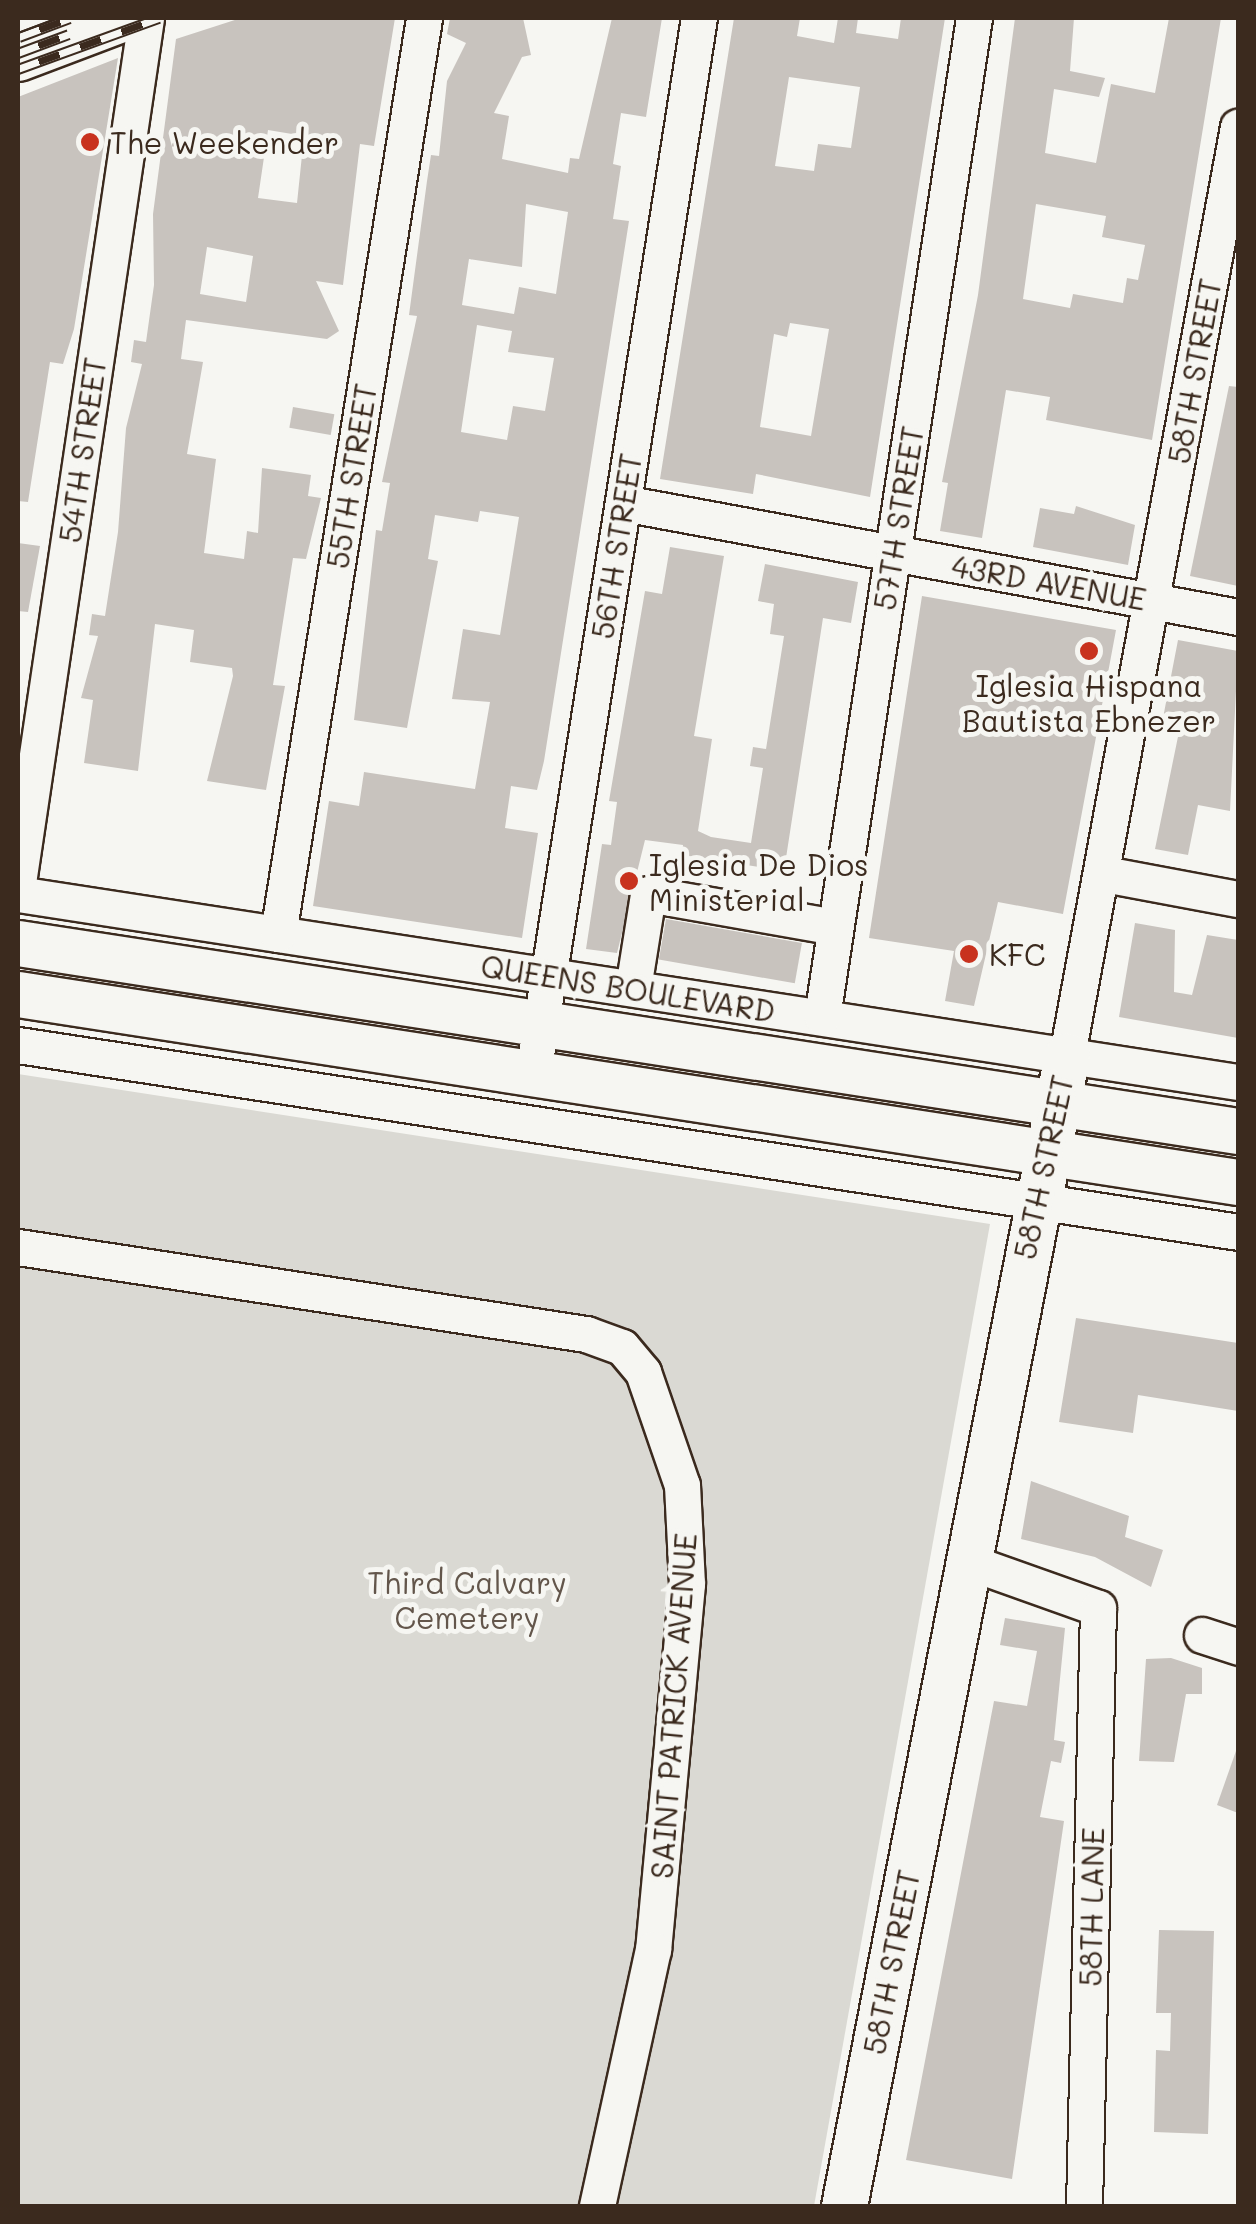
<!DOCTYPE html>
<html>
<head>
<meta charset="utf-8">
<style>
	body { margin:0 }
	#map { position:relative; width:1256px; height:2224px; overflow:hidden; background:#f6f6f2; font-family:Mali,sans-serif }
	div>[style] { position:absolute }
	.green>* { inset:0; background:#dad9d3 }
	.building>* { inset:0; background:#c8c3be; transform-origin:0 0 }
	.roads { filter:drop-shadow(2px 0 #3b2a1e) drop-shadow(-2px 0 #3b2a1e) drop-shadow(0 2px #3b2a1e) drop-shadow(0 -2px #3b2a1e) }
	.minor>* { height:35px; margin:-17.5px; padding:0 17.5px; transform-origin:17.5px; border-radius:17.5px; background:#f6f6f2 }
	.major>* { height:45px; margin:-22.5px; padding:0 22.5px; transform-origin:22.5px; border-radius:22.5px; background:#f6f6f2 }
	.rail>* { height:11px; margin-top:-5.5px; transform-origin:0; background:repeating-linear-gradient(90deg,#f6f6f2 0 22px,#3b2a1e 0 44px); box-sizing:border-box; border-block:2px solid #3b2a1e }
	.dots>* { width:28px; height:28px; translate:-50% -50%; box-sizing:border-box; border:5px solid #f6f6f2; border-radius:50% }
	span { translate:-50% -50%; white-space:nowrap; text-align:center; line-height:1.15; -webkit-text-stroke:10px #f6f6f2; paint-order:stroke }
	.poi-label { font-size:30px; color:#3b2a1e }
	.left { translate:0 -50%; text-align:left }
	.street-label { font-size:30px; color:#3b2a1e }
	.park-label { font-size:30px; color:#63564b }
	.frame { position:absolute; inset:0; border:20px solid #3b2a1e; pointer-events:none }
</style>
</head>
<body>
<div id="map">
	<div class="green">
		<div style="clip-path:polygon(18px 1074px,990px 1224px,814px 2206px,18px 2206px)"></div>
	</div>
	<div class="building">
		<div style="clip-path:polygon(evenodd,241px 18px,395px 18px,374px 146px,360px 144px,343px 285px,316px 281px,339px 331px,327px 339px,186px 320px,181px 359px,203px 362px,187px 454px,216px 459px,204px 553px,244px 559px,247px 531px,258px 533px,262px 468px,311px 475px,308px 496px,321px 498px,306px 559px,293px 558px,273px 685px,285px 686px,266px 790px,207px 781px,233px 676px,232px 668px,190px 662px,194px 630px,155px 624px,138px 771px,84px 763px,93px 700px,81px 698px,98px 636px,89px 635px,92px 614px,105px 616px,118px 532px,126px 428px,142px 364px,131px 362px,134px 340px,146px 342px,154px 285px,153px 214px,176px 39px,241px 18px,268px 130px,304px 136px,297px 203px,258px 198px,268px 130px,241px 18px,207px 247px,253px 256px,246px 302px,200px 294px,207px 247px)"></div>
		<div style="clip-path:polygon(evenodd,450px 18px,523px 18px,531px 55px,522px 57px,494px 113px,509px 116px,502px 159px,568px 173px,570px 158px,579px 159px,612px 18px,662px 18px,646px 117px,621px 113px,613px 164px,621px 166px,613px 219px,629px 221px,544px 761px,537px 790px,511px 786px,505px 828px,538px 833px,522px 938px,313px 906px,329px 801px,359px 806px,364px 772px,475px 789px,490px 702px,452px 699px,463px 629px,500px 635px,519px 517px,480px 511px,478px 522px,435px 515px,428px 559px,438px 561px,407px 728px,354px 720px,376px 530px,382px 531px,390px 483px,382px 482px,417px 316px,409px 315px,427px 181px,431px 155px,439px 156px,447px 81px,466px 43px,447px 34px,450px 18px,526px 204px,568px 212px,556px 294px,519px 287px,514px 314px,462px 305px,469px 259px,522px 267px,526px 204px,450px 18px,477px 325px,512px 331px,508px 352px,554px 358px,545px 411px,513px 406px,507px 440px,461px 432px,477px 325px)"></div>
		<div style="clip-path:polygon(evenodd,734px 18px,800px 18px,797px 36px,834px 43px,838px 18px,858px 18px,856px 33px,898px 39px,901px 18px,945px 18px,870px 497px,756px 474px,753px 494px,660px 479px,734px 18px,789px 77px,860px 87px,851px 148px,818px 144px,814px 171px,775px 166px,789px 77px,734px 18px,790px 323px,829px 329px,811px 436px,760px 427px,774px 334px,787px 337px,790px 323px)"></div>
		<div style="clip-path:polygon(evenodd,1015px 18px,1074px 18px,1070px 71px,1105px 78px,1099px 97px,1054px 89px,1045px 153px,1096px 163px,1111px 84px,1155px 93px,1169px 18px,1221px 18px,1152px 440px,1046px 420px,1050px 397px,1006px 390px,982px 538px,940px 531px,948px 483px,942px 482px,978px 295px,1015px 18px,1036px 204px,1106px 216px,1102px 237px,1145px 245px,1138px 280px,1127px 278px,1123px 303px,1073px 294px,1070px 308px,1023px 299px,1036px 204px)"></div>
		<div style="clip-path:polygon(118px 58px,74px 329px,63px 364px,50px 362px,28px 502px,18px 501px,18px 97px)"></div>
		<div style="clip-path:polygon(1229px 386px,1238px 387px,1238px 586px,1190px 576px)"></div>
		<div style="left:293px;top:407px;width:42px;height:21px;rotate:10deg"></div>
		<div style="clip-path:polygon(1076px 506px,1135px 525px,1128px 565px,1033px 547px,1040px 508px,1074px 514px)"></div>
		<div style="clip-path:polygon(18px 543px,40px 546px,28px 612px,18px 611px)"></div>
		<div style="clip-path:polygon(670px 547px,724px 556px,694px 736px,712px 739px,698px 831px,711px 837px,751px 843px,763px 768px,750px 766px,753px 747px,766px 749px,784px 636px,770px 634px,774px 604px,758px 601px,765px 564px,858px 582px,851px 623px,823px 618px,784px 871px,682px 855px,683px 845px,645px 840px,617px 953px,586px 949px,602px 844px,611px 845px,617px 802px,609px 801px,645px 591px,662px 594px)"></div>
		<div style="clip-path:polygon(922px 596px,1116px 630px,1063px 914px,998px 902px,974px 1006px,945px 1001px,954px 951px,869px 938px)"></div>
		<div style="clip-path:polygon(1178px 640px,1238px 651px,1230px 811px,1198px 805px,1188px 855px,1155px 849px,1181px 722px,1163px 718px)"></div>
		<div style="left:666px;top:919px;width:138px;height:41px;rotate:10deg"></div>
		<div style="clip-path:polygon(1135px 923px,1175px 930px,1174px 992px,1192px 995px,1207px 935px,1238px 940px,1238px 1038px,1119px 1017px)"></div>
		<div style="clip-path:polygon(1076px 1318px,1238px 1343px,1238px 1411px,1138px 1395px,1133px 1433px,1059px 1422px)"></div>
		<div style="clip-path:polygon(1031px 1481px,1129px 1516px,1125px 1537px,1163px 1550px,1151px 1587px,1095px 1557px,1021px 1539px)"></div>
		<div style="clip-path:polygon(1005px 1618px,1065px 1628px,1054px 1740px,1065px 1742px,1061px 1763px,1051px 1761px,1040px 1817px,1064px 1821px,1012px 2179px,906px 2160px,994px 1701px,1027px 1706px,1037px 1651px,1000px 1645px)"></div>
		<div style="clip-path:polygon(1171px 1658px,1202px 1668px,1202px 1694px,1186px 1694px,1174px 1762px,1139px 1761px,1146px 1659px)"></div>
		<div style="clip-path:polygon(1236px 1751px,1238px 1752px,1238px 1813px,1217px 1805px)"></div>
		<div style="clip-path:polygon(1159px 1930px,1214px 1931px,1208px 2134px,1154px 2132px,1156px 2050px,1170px 2051px,1171px 2013px,1156px 2013px)"></div>
	</div>
	<div class="roads">
		<div class="minor">
			<div style="left:623px;top:503px;width:625px;rotate:10.5deg"></div>
			<div style="left:1104px;top:874px;width:136px;rotate:10.6deg"></div>
			<div style="left:18px;top:883px;width:874px;rotate:-81.58deg"></div>
			<div style="left:18px;top:894px;width:1234px;rotate:8.76deg"></div>
			<div style="left:278px;top:934px;width:928px;rotate:-80.94deg"></div>
			<div style="left:633px;top:988px;width:95px;rotate:-80.9deg"></div>
			<div style="left:648px;top:894px;width:190px;rotate:10deg"></div>
			<div style="left:822px;top:1017px;width:1010px;rotate:-81.35deg"></div>
			<div style="left:18px;top:1045px;width:1234px;rotate:8.71deg"></div>
			<div style="left:1067px;top:1055px;width:944px;rotate:-79.56deg"></div>
			<div style="left:533px;top:1074px;width:1069px;rotate:-81.07deg"></div>
			<div style="left:18px;top:1247px;width:575px;rotate:8.71deg"></div>
			<div style="left:586px;top:1334px;width:38px;rotate:20deg"></div>
			<div style="left:622px;top:1347px;width:33px;rotate:50deg"></div>
			<div style="left:643px;top:1372px;width:120px;rotate:71deg"></div>
			<div style="left:682px;top:1485px;width:99px;rotate:87.1deg"></div>
			<div style="left:687px;top:1584px;width:367px;rotate:95.3deg"></div>
			<div style="left:653px;top:1949px;width:263px;rotate:102.3deg"></div>
			<div style="left:969px;top:1562px;width:137px;rotate:19.6deg"></div>
			<div style="left:1098px;top:1608px;width:598px;rotate:91.34deg"></div>
			<div style="left:1202px;top:1635px;width:38px;rotate:18deg"></div>
		</div>
		<div class="major">
			<div style="left:18px;top:58px;width:113px;rotate:-20.7deg"></div>
			<div style="left:18px;top:943px;width:1234px;rotate:8.76deg"></div>
			<div style="left:18px;top:994px;width:1234px;rotate:8.76deg"></div>
			<div style="left:844px;top:2206px;width:1172px;rotate:-79.04deg"></div>
		</div>
	</div>
	<div class="rail">
		<div style="left:19px;top:37px;width:54px;rotate:-20.4deg"></div>
		<div style="left:18px;top:53px;width:54px;rotate:-20.4deg"></div>
		<div style="left:18px;top:69px;width:150px;rotate:-19.9deg"></div>
	</div>
	<div class="dots">
		<div style="left:90px;top:142px;background:#c8321e"></div>
		<div style="left:1089px;top:651px;background:#c8321e"></div>
		<div style="left:629px;top:881px;background:#c8321e"></div>
		<div style="left:969px;top:954px;background:#c8321e"></div>
	</div>
	<div class="poi-label">
		<span class="left" style="left:110px;top:142px">The Weekender</span>
		<span style="left:1089px;top:702px">Iglesia Hispana<br>Bautista Ebnezer</span>
		<span class="left" style="left:649px;top:881px">Iglesia De Dios<br>Ministerial</span>
		<span class="left" style="left:989px;top:954px">KFC</span>
	</div>
	<div class="street-label">
		<span style="left:1194px;top:371px;rotate:-80deg">58TH STREET</span>
		<span style="left:82px;top:450px;rotate:-82deg">54TH STREET</span>
		<span style="left:351px;top:476px;rotate:-81deg">55TH STREET</span>
		<span style="left:898px;top:518px;rotate:-81deg">57TH STREET</span>
		<span style="left:616px;top:546px;rotate:-81deg">56TH STREET</span>
		<span style="left:1049px;top:582px;rotate:10deg">43RD AVENUE</span>
		<span style="left:628px;top:988px;rotate:9deg">QUEENS BOULEVARD</span>
		<span style="left:1043px;top:1167px;rotate:-78deg">58TH STREET</span>
		<span style="left:673px;top:1706px;rotate:-86deg">SAINT PATRICK AVENUE</span>
		<span style="left:1091px;top:1907px;rotate:-89deg">58TH LANE</span>
		<span style="left:891px;top:1962px;rotate:-79deg">58TH STREET</span>
	</div>
	<div class="park-label">
		<span style="left:467px;top:1599px">Third Calvary<br>Cemetery</span>
	</div>
	<div class="frame"></div>
</div>
</body>
</html>
